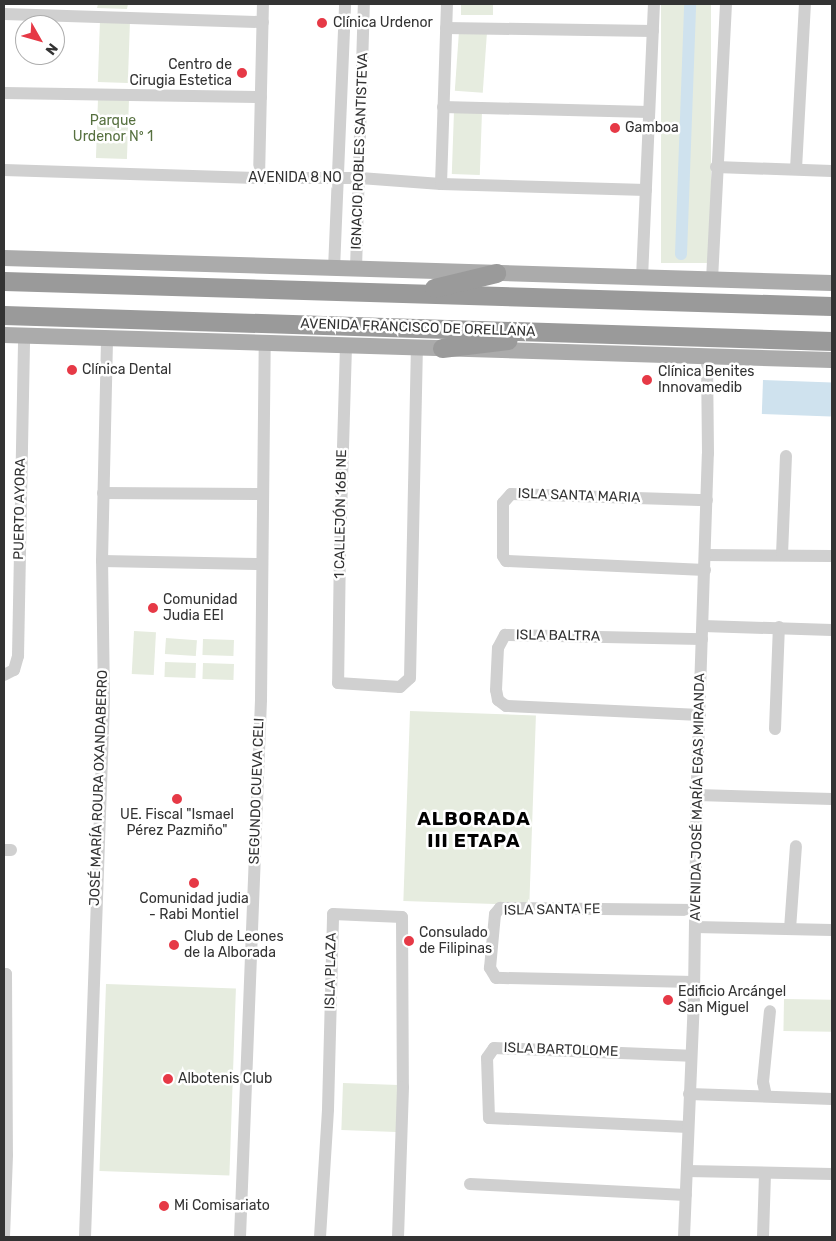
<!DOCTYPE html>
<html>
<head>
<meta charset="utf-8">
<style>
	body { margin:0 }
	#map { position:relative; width:836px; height:1241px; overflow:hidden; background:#fff; font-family:Rubik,sans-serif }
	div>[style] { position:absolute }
	.green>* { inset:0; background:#e6ecdf; transform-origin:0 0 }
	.water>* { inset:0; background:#cfe2ee; transform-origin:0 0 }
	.canal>* { height:12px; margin:-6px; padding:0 6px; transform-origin:6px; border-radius:6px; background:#cfe2ee }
	.minor>* { height:12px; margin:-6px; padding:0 6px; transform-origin:6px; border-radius:6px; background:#d0d0d0 }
	.major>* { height:16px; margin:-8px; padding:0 8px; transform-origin:8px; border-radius:8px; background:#ababab }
	.highway>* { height:19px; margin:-9.5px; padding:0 9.5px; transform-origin:9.5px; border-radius:9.5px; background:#9a9a9a }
	.dots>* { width:14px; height:14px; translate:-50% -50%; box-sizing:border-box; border:2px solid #fff; border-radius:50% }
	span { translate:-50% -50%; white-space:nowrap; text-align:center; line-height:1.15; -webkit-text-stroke:5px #fff; paint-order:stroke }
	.poi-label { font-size:14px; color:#333 }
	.left { translate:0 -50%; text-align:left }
	.right { translate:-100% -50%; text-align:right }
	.park-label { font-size:14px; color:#56703f }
	.street-label { font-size:14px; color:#333 }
	.district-label { font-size:19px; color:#000; font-weight:700; letter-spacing:1px }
	.frame { position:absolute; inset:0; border:5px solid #333; pointer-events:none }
	.north { position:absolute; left:15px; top:15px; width:50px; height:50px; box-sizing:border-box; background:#fff; border:1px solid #adadad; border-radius:50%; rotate:128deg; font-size:14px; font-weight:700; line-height:20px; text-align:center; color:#333 }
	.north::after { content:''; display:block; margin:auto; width:18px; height:22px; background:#e63946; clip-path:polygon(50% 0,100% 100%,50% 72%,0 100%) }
</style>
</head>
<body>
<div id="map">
	<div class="green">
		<div style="clip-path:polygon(98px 4px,128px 4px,127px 9px,97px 8px)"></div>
		<div style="left:461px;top:4px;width:32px;height:11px"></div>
		<div style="left:661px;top:4px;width:50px;height:259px"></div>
		<div style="left:100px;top:20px;width:30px;height:62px;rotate:2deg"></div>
		<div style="left:459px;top:31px;width:28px;height:60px;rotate:4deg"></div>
		<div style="left:98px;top:99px;width:31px;height:59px;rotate:2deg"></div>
		<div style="left:454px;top:111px;width:28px;height:63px;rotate:2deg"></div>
		<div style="left:134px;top:631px;width:22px;height:43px;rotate:3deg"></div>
		<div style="left:166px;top:638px;width:31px;height:16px;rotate:4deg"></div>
		<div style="left:203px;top:639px;width:31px;height:16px;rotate:2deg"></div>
		<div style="left:165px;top:662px;width:31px;height:15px;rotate:2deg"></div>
		<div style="left:203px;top:663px;width:31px;height:16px;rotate:2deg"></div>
		<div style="left:410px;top:711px;width:126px;height:190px;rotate:2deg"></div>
		<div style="left:106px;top:984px;width:130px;height:187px;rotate:2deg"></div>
		<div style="left:784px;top:999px;width:48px;height:32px;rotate:1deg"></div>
		<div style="left:343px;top:1083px;width:55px;height:47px;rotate:2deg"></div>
	</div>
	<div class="water">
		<div style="left:763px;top:380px;width:69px;height:34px;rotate:2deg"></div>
	</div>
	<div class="canal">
		<div style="left:681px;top:254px;width:250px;rotate:-87.9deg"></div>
	</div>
	<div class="minor">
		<div style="left:4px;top:14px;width:259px;rotate:1.8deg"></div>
		<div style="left:446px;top:28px;width:207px;rotate:0.8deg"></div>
		<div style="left:4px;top:93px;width:257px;rotate:0.9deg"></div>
		<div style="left:443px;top:107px;width:206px;rotate:1.4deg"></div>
		<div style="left:716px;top:167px;width:116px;rotate:2deg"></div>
		<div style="left:796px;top:169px;width:165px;rotate:-86.9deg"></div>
		<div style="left:4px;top:170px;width:255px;rotate:1.8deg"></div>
		<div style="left:259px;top:178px;width:101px"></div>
		<div style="left:360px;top:178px;width:81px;rotate:4.2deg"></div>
		<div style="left:441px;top:184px;width:205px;rotate:1.7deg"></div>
		<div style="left:259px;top:178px;width:174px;rotate:-88.7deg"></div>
		<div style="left:441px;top:184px;width:180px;rotate:-88.1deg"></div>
		<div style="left:334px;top:269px;width:265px;rotate:-87.6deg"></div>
		<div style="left:356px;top:269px;width:265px;rotate:-88.3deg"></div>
		<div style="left:642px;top:278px;width:274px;rotate:-87.5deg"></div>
		<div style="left:712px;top:280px;width:276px;rotate:-87.1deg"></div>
		<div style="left:346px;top:346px;width:201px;rotate:91.7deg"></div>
		<div style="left:340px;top:547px;width:136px;rotate:90.8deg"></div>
		<div style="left:338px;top:683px;width:62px;rotate:3.7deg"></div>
		<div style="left:400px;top:687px;width:13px;rotate:-42deg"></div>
		<div style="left:410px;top:678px;width:330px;rotate:-88.8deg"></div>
		<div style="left:103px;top:493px;width:159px;rotate:0.4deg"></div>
		<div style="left:705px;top:555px;width:127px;rotate:0.5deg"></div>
		<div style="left:782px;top:555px;width:99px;rotate:-87.7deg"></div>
		<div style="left:102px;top:561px;width:160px;rotate:1.1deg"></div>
		<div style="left:705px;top:570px;width:199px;rotate:-177.4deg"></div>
		<div style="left:506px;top:561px;width:6px;rotate:-121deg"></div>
		<div style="left:503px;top:556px;width:53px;rotate:-90deg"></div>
		<div style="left:503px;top:503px;width:12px;rotate:-48deg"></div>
		<div style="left:511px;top:494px;width:196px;rotate:1.8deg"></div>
		<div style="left:703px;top:626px;width:129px;rotate:1.8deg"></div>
		<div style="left:4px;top:675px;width:11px;rotate:-27deg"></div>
		<div style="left:14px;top:670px;width:15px;rotate:-74deg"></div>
		<div style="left:18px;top:656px;width:320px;rotate:-88.9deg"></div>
		<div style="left:700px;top:715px;width:194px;rotate:-177.3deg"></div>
		<div style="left:506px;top:706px;width:10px;rotate:-143deg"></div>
		<div style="left:498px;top:700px;width:10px;rotate:-101deg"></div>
		<div style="left:496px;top:690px;width:42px;rotate:-87.3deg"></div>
		<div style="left:498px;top:648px;width:15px;rotate:-62deg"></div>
		<div style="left:505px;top:635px;width:197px;rotate:1.2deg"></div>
		<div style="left:775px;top:729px;width:102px;rotate:-87.8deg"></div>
		<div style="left:697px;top:795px;width:135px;rotate:1.7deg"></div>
		<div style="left:4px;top:850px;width:7px"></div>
		<div style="left:695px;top:927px;width:137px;rotate:1.3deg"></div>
		<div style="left:790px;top:929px;width:83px;rotate:-85.9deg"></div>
		<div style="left:4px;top:974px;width:2px"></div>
		<div style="left:6px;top:974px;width:181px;rotate:89.7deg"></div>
		<div style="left:7px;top:1155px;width:82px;rotate:92.1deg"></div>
		<div style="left:694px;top:982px;width:198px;rotate:-178.8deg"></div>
		<div style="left:496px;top:978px;width:12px;rotate:-121deg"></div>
		<div style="left:490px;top:968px;width:54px;rotate:-84.7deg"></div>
		<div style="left:495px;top:914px;width:8px;rotate:-50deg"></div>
		<div style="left:500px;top:908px;width:195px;rotate:0.6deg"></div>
		<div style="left:689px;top:1094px;width:143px;rotate:2deg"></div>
		<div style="left:766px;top:1096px;width:14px;rotate:-102deg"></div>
		<div style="left:763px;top:1082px;width:71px;rotate:-84.4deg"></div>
		<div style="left:688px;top:1127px;width:199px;rotate:-177.4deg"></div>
		<div style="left:489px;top:1118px;width:60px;rotate:-91.9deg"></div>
		<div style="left:487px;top:1058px;width:12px;rotate:-55deg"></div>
		<div style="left:494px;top:1048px;width:196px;rotate:2.3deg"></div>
		<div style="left:687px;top:1171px;width:145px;rotate:1.2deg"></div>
		<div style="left:470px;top:1184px;width:216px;rotate:2.9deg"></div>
		<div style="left:85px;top:1237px;width:537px;rotate:-87.97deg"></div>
		<div style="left:104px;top:700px;width:139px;rotate:-90.8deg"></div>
		<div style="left:102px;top:561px;width:222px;rotate:-88.7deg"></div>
		<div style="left:240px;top:1237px;width:537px;rotate:-87.76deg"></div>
		<div style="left:261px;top:700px;width:356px;rotate:-89.4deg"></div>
		<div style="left:320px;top:1237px;width:128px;rotate:-86.4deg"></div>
		<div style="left:328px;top:1109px;width:195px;rotate:-88.5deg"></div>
		<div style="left:333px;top:914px;width:69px;rotate:2.5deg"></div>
		<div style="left:402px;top:917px;width:170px;rotate:89.7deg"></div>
		<div style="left:403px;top:1087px;width:150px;rotate:91.9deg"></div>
		<div style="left:684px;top:1237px;width:243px;rotate:-87.6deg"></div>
		<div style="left:694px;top:994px;width:213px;rotate:-89.2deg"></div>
		<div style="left:697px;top:781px;width:327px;rotate:-88.1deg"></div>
		<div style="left:708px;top:454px;width:97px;rotate:-90.6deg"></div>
		<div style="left:763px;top:1237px;width:64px;rotate:-88.2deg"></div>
	</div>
	<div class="major">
		<div style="left:4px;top:258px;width:828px;rotate:1.73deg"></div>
		<div style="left:4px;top:335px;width:828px;rotate:1.73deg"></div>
	</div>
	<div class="highway">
		<div style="left:4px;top:281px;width:828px;rotate:1.73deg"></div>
		<div style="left:434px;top:288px;width:64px;rotate:-13.6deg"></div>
		<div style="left:4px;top:315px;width:828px;rotate:1.8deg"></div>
		<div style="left:442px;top:348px;width:66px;rotate:-6.9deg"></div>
	</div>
	<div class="dots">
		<div style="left:322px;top:23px;background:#e63946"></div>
		<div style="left:242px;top:73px;background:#e63946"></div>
		<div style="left:615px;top:128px;background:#e63946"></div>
		<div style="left:72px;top:370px;background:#e63946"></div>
		<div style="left:647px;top:380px;background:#e63946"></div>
		<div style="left:153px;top:608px;background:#e63946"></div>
		<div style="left:177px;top:799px;background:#e63946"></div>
		<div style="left:194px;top:883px;background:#e63946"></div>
		<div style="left:409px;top:941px;background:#e63946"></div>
		<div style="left:174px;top:945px;background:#e63946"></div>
		<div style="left:668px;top:1000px;background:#e63946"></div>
		<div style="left:168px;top:1079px;background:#e63946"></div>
		<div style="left:164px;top:1206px;background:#e63946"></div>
	</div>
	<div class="poi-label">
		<span class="left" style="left:333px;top:23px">Clínica Urdenor</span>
		<span class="right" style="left:232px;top:73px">Centro de<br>Cirugia Estetica</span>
		<span class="left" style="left:625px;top:128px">Gamboa</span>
		<span class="left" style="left:82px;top:370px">Clínica Dental</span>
		<span class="left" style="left:658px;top:380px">Clínica Benites<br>Innovamedib</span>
		<span class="left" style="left:163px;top:608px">Comunidad<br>Judia EEI</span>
		<span style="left:177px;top:823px">UE. Fiscal "Ismael<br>Pérez Pazmiño"</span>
		<span style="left:194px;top:907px">Comunidad judia<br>- Rabi Montiel</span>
		<span class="left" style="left:419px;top:941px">Consulado<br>de Filipinas</span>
		<span class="left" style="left:184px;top:945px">Club de Leones<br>de la Alborada</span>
		<span class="left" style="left:678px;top:1000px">Edificio Arcángel<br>San Miguel</span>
		<span class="left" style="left:178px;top:1079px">Albotenis Club</span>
		<span class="left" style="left:174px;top:1206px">Mi Comisariato</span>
	</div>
	<div class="park-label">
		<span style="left:113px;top:129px">Parque<br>Urdenor Nº 1</span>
	</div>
	<div class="street-label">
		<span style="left:360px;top:151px;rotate:-88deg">IGNACIO ROBLES SANTISTEVA</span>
		<span style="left:295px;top:178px">AVENIDA 8 NO</span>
		<span style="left:418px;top:328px;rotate:2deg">AVENIDA FRANCISCO DE ORELLANA</span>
		<span style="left:579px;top:496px;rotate:2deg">ISLA SANTA MARIA</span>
		<span style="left:20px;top:509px;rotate:-89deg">PUERTO AYORA</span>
		<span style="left:341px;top:514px;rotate:-89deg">1 CALLEJÓN 16B NE</span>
		<span style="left:558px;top:636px;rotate:1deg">ISLA BALTRA</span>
		<span style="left:99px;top:788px;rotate:-88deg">JOSÉ MARÍA ROURA OXANDABERRO</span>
		<span style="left:257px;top:791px;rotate:-88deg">SEGUNDO CUEVA CELI</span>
		<span style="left:698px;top:797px;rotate:-89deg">AVENIDA JOSÉ MARÍA EGAS MIRANDA</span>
		<span style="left:552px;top:910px;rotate:-1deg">ISLA SANTA FE</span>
		<span style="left:331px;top:971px;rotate:-89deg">ISLA PLAZA</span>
		<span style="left:561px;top:1050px;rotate:2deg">ISLA BARTOLOME</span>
	</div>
	<div class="district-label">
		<span style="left:474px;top:830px">ALBORADA<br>III ETAPA</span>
	</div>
	<div class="frame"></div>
	<div class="north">N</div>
</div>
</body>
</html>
